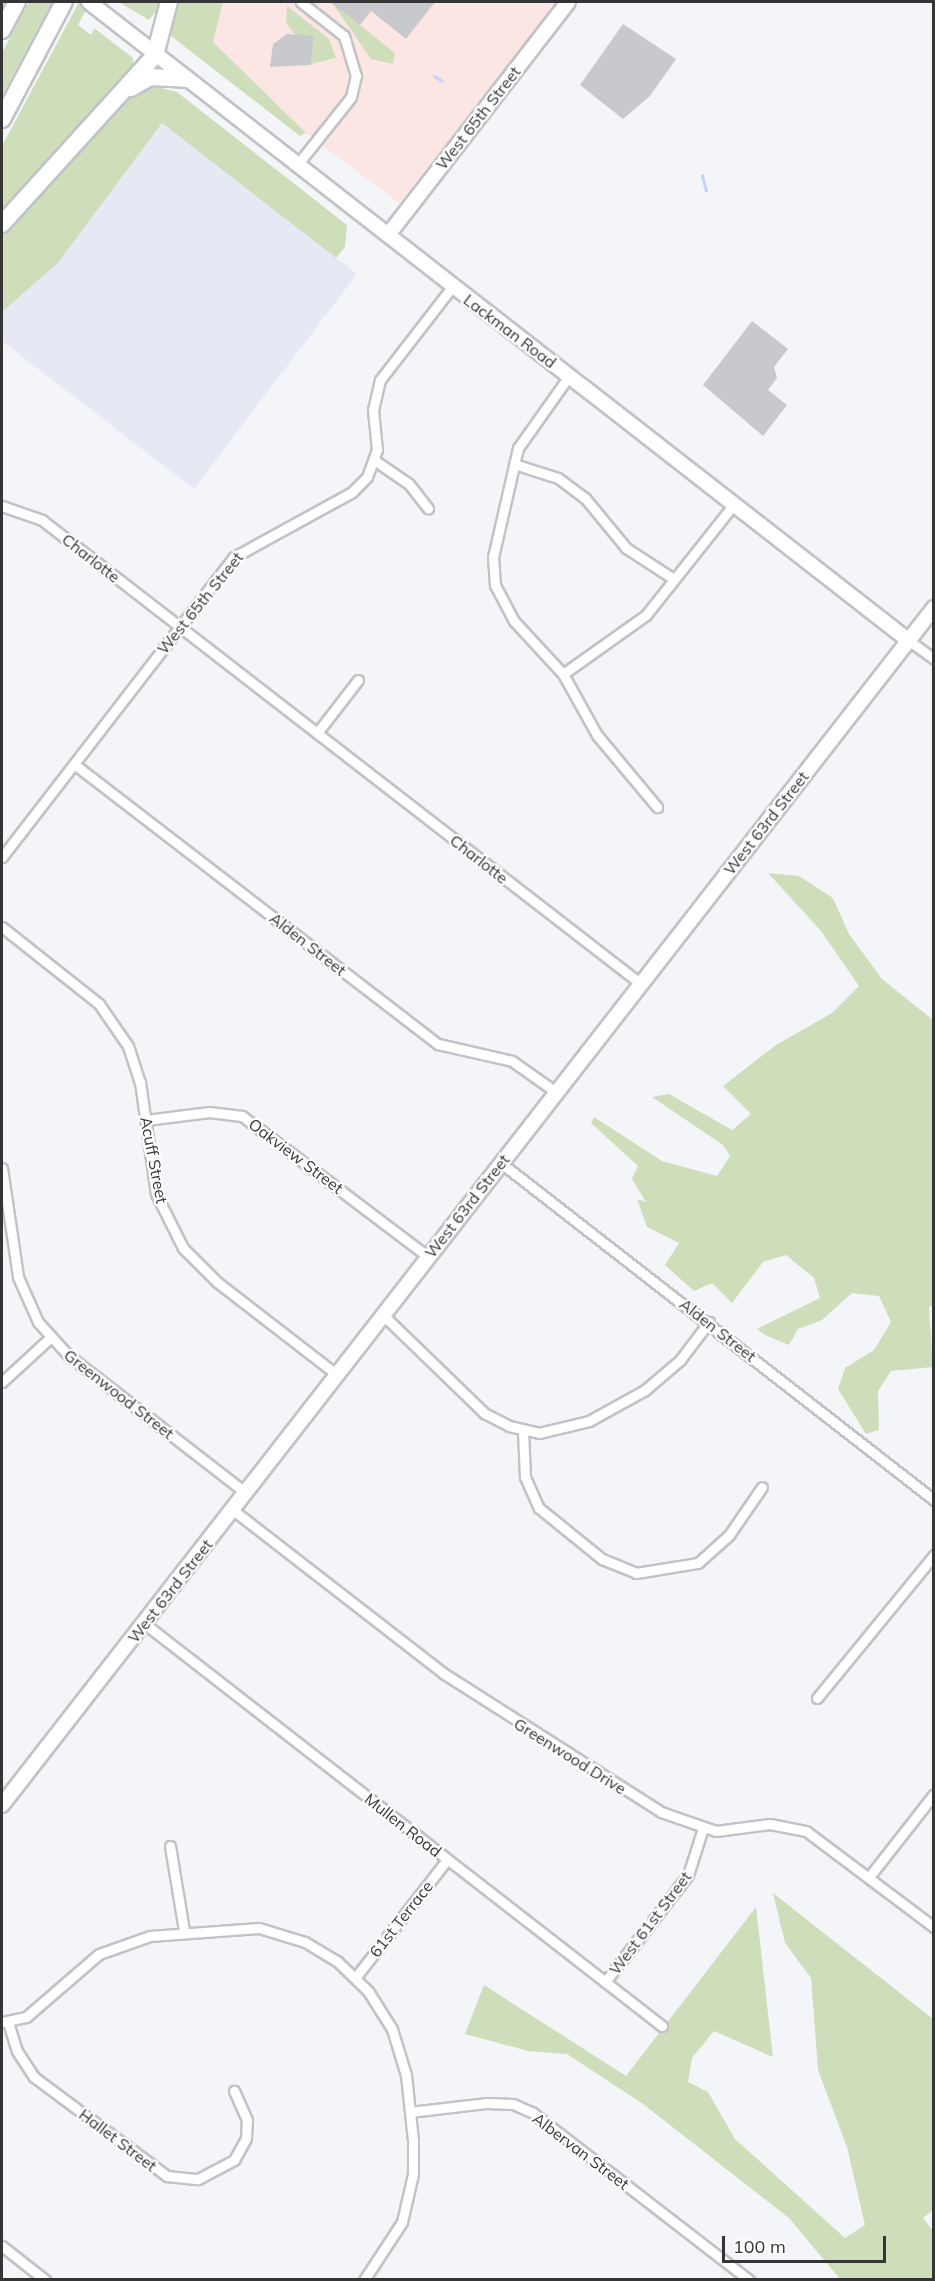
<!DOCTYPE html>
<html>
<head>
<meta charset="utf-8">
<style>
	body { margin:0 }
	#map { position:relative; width:935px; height:2281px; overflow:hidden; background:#f4f5f9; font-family:Mulish,sans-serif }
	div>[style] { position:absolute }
	.commercial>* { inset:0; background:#fce6e3 }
	.built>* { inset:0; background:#e6e9f4 }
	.green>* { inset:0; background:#cfdeba }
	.stream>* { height:3px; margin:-1.5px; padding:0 1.5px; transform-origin:1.5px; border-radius:1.5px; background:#bfd6fa }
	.building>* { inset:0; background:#c8c9cd }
	.roads { filter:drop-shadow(2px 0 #c1c3c6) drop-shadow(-2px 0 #c1c3c6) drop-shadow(0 2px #c1c3c6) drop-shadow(0 -2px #c1c3c6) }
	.street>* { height:9px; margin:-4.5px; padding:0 4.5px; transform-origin:4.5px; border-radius:4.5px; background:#fff }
	.secondary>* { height:14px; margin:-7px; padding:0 7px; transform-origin:7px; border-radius:7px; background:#fff }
	.highway>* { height:16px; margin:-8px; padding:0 8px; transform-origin:8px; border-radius:8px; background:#fff }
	span { translate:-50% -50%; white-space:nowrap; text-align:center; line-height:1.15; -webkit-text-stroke:4.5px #fff; paint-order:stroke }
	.street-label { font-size:16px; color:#353537 }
	.frame { position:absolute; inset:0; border:3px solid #353537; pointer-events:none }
	.scale { position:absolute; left:722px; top:2236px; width:164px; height:27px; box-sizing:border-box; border:3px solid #353537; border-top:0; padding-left:8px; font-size:18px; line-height:21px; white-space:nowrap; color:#353537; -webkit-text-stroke:4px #fff; paint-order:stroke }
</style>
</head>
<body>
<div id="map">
	<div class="commercial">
		<div style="clip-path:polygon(223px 2px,558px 2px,399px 203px,306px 133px,213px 42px)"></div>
	</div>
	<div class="built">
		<div style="clip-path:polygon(162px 123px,357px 274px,194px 489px,2px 341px,2px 312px,58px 263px)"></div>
	</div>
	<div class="green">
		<div style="clip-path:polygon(29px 2px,52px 2px,2px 95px,2px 53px)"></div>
		<div style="clip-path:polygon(79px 2px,90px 2px,78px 25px,91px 35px,94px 28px,133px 58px,134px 68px,2px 219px,2px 146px)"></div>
		<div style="clip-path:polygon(119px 2px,164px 2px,149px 20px)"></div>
		<div style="clip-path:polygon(175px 2px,223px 2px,213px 42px,306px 133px,300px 136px,171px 36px)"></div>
		<div style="clip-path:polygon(333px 4px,395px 53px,393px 64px,371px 59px)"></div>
		<div style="clip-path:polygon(287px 6px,329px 39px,336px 58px,311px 64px,314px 36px,297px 37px,286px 23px)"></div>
		<div style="clip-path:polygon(150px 85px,177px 92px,347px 225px,345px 247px,336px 258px,162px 123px,58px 263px,2px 312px,2px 236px,129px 94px)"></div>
		<div style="clip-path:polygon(768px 873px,799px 876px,833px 898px,849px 934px,882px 979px,933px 1020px,934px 1305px,929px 1307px,933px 1367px,891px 1371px,878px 1391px,879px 1430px,866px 1434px,838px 1389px,845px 1368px,874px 1350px,891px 1322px,879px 1296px,852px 1293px,822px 1320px,798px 1329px,789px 1345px,765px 1335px,757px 1329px,820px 1298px,814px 1278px,786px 1255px,763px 1262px,732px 1303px,712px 1283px,694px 1291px,665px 1265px,679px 1243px,647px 1227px,637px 1199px,646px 1202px,632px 1179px,638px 1166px,591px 1123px,594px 1117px,662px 1161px,717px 1176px,730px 1156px,723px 1145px,652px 1097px,669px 1094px,732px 1130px,751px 1114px,723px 1086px,776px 1045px,832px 1013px,859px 986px,821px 931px)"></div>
		<div style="clip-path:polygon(773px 1893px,933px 2019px,933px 2210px,923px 2218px,933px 2231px,933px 2279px,840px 2279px,789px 2218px,643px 2104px,567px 2054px,528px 2051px,465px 2034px,484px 1985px,626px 2076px,756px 1907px,773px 2057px,714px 2031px,692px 2058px,688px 2082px,708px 2092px,735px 2139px,845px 2238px,865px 2225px,847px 2147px,818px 2070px,811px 1978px,785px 1943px)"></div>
	</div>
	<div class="stream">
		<div style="left:434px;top:76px;width:9px;rotate:32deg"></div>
		<div style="left:702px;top:175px;width:16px;rotate:76deg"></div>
	</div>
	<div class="building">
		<div style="clip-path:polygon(330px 2px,435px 2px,406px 39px,371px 11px,360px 25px)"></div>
		<div style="clip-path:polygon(623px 24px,676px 59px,650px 96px,623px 119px,580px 85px)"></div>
		<div style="clip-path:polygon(287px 34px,314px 36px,311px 65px,270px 67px,273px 44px)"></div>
		<div style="clip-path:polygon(752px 321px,788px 349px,774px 367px,777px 378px,768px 390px,787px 405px,763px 436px,703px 385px)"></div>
	</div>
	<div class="roads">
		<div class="street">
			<div style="left:297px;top:165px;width:87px;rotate:-51.5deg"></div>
			<div style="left:351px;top:97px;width:22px;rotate:-77deg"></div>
			<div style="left:356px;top:76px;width:42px;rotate:-106.7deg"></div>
			<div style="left:344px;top:36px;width:55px;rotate:-141.7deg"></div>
			<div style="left:569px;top:376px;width:88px;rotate:125.3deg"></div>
			<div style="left:518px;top:448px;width:112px;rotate:102.9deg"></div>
			<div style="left:493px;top:557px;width:28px;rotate:86deg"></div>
			<div style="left:495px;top:585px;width:41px;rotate:62.2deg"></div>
			<div style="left:514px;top:621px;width:72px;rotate:47.2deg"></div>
			<div style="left:563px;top:674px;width:70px;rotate:60.9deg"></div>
			<div style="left:597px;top:735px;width:94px;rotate:50.2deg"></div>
			<div style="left:374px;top:460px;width:42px;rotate:34.4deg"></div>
			<div style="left:409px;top:484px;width:31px;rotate:52deg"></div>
			<div style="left:514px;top:464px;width:46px;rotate:17.7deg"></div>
			<div style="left:558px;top:478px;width:34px;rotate:37deg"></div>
			<div style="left:585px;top:498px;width:65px;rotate:50.6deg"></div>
			<div style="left:626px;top:548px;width:57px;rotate:32.9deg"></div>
			<div style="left:2px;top:506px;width:42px;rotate:19.3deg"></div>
			<div style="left:42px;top:520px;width:758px;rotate:37.76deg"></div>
			<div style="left:908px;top:640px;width:32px;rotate:36deg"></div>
			<div style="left:563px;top:674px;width:102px;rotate:-35.4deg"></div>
			<div style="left:646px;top:615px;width:142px;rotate:-51.6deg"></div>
			<div style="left:317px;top:733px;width:67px;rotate:-52.3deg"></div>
			<div style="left:74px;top:764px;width:459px;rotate:37.6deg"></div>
			<div style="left:438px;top:1044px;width:76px;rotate:12.9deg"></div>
			<div style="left:512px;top:1061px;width:54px;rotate:35.2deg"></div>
			<div style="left:2px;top:857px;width:379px;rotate:-52.3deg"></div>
			<div style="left:234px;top:557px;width:135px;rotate:-28.8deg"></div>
			<div style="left:352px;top:492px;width:21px;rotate:-45deg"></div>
			<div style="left:367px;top:477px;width:29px;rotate:-70deg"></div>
			<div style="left:377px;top:450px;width:40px;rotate:-95.7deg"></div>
			<div style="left:373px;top:410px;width:31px;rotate:-77deg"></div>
			<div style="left:380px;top:380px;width:118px;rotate:-52.3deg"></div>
			<div style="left:2px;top:927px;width:124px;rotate:38.4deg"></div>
			<div style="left:99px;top:1004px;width:51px;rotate:55.4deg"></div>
			<div style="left:128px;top:1046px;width:38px;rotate:72deg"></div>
			<div style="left:140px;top:1082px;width:113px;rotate:81.9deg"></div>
			<div style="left:156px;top:1194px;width:60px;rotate:63.4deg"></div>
			<div style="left:183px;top:1248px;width:48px;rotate:45deg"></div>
			<div style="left:217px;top:1282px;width:150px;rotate:37.7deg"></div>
			<div style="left:146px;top:1120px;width:64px;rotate:-7.2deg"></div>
			<div style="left:209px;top:1112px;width:33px;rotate:7deg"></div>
			<div style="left:242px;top:1116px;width:232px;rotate:37.1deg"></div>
			<div style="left:501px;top:1163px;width:549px;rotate:37.89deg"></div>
			<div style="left:2px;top:1168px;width:110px;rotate:81.6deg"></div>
			<div style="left:18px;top:1277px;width:49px;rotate:66deg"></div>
			<div style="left:38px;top:1322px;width:45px;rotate:47.7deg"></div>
			<div style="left:68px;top:1355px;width:225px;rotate:37.8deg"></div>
			<div style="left:382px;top:1314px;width:142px;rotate:44.1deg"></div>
			<div style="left:484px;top:1413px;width:28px;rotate:27deg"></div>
			<div style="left:509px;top:1426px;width:31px;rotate:13deg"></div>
			<div style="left:539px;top:1433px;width:51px;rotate:-13.5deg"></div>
			<div style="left:589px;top:1421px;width:64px;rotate:-29deg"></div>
			<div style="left:645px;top:1390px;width:46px;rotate:-40.6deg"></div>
			<div style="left:680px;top:1360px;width:48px;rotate:-52.7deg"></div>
			<div style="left:2px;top:1382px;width:67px;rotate:-42.6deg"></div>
			<div style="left:523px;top:1431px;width:46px;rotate:87.5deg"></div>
			<div style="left:525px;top:1477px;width:34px;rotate:66deg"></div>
			<div style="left:539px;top:1508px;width:81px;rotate:39deg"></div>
			<div style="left:602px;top:1559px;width:37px;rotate:22deg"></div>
			<div style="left:636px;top:1573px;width:63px;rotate:-9.2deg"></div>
			<div style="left:698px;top:1563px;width:42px;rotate:-42.1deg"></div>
			<div style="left:729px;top:1535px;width:58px;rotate:-55.5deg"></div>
			<div style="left:233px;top:1510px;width:266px;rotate:37.8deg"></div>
			<div style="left:443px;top:1673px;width:259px;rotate:32.5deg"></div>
			<div style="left:661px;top:1812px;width:58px;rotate:19.1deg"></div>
			<div style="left:716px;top:1831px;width:54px;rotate:-7.4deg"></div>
			<div style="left:770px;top:1824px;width:37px;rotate:11deg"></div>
			<div style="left:806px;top:1831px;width:160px;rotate:36.9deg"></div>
			<div style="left:145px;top:1624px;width:655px;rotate:37.87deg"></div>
			<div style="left:817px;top:1698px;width:185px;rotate:-50.7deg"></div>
			<div style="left:170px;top:1846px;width:86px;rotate:80.6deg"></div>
			<div style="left:869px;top:1877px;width:105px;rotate:-51.9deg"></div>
			<div style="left:355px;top:1978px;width:150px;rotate:-52.1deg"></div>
			<div style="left:605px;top:1982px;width:135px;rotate:-52.2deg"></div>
			<div style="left:688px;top:1875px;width:49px;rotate:-72.3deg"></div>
			<div style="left:2px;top:2022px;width:25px;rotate:-12deg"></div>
			<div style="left:26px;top:2017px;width:96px;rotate:-40.8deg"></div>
			<div style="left:99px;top:1954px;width:54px;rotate:-19.4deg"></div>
			<div style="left:150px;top:1936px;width:109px;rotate:-4.2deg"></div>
			<div style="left:259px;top:1928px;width:48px;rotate:16.9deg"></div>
			<div style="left:305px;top:1942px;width:37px;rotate:31deg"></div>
			<div style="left:337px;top:1961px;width:43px;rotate:44.1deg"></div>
			<div style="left:368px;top:1991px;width:45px;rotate:57.7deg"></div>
			<div style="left:392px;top:2029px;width:48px;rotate:73.1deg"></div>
			<div style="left:406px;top:2075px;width:66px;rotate:83.9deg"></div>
			<div style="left:413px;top:2141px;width:33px;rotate:90deg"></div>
			<div style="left:413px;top:2174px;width:49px;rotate:102.9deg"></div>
			<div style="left:402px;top:2222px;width:69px;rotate:123.2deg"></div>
			<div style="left:8px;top:2022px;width:30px;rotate:73deg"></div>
			<div style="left:17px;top:2051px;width:31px;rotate:57deg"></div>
			<div style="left:34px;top:2077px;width:166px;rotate:36.7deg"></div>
			<div style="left:167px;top:2176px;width:31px;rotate:6deg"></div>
			<div style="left:198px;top:2179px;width:41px;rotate:-27.8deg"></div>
			<div style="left:234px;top:2160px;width:25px;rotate:-61deg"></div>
			<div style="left:246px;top:2138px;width:18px;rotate:-87deg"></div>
			<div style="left:247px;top:2120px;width:32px;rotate:-114deg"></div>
			<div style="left:410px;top:2112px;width:78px;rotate:-6.7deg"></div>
			<div style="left:487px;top:2103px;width:26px;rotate:2deg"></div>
			<div style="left:513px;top:2104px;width:22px;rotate:24deg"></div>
			<div style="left:533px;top:2113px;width:273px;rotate:37.7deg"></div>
			<div style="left:2px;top:2246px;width:55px;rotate:38.3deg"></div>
		</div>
		<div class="secondary">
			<div style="left:89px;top:2px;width:1038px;rotate:37.92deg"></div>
			<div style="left:388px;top:235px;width:294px;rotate:-52.3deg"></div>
			<div style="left:2px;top:1805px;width:1517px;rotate:-52.1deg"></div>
		</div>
		<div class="highway">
			<div style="left:2px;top:30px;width:32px;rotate:-62deg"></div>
			<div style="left:131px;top:88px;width:22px;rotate:-30deg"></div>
			<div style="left:150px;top:77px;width:36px;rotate:3deg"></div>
			<div style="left:2px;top:119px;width:132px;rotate:-62.1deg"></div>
			<div style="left:2px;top:224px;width:228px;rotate:-47.8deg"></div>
			<div style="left:155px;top:55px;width:55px;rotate:-75.2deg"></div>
		</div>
	</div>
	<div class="street-label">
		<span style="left:478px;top:118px;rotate:-52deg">West 65th Street</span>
		<span style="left:510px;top:331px;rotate:37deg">Lackman Road</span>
		<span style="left:91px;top:558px;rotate:38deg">Charlotte</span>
		<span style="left:200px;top:603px;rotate:-51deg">West 65th Street</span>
		<span style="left:766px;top:823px;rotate:-52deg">West 63rd Street</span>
		<span style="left:479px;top:859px;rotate:38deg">Charlotte</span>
		<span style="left:308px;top:944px;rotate:38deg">Alden Street</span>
		<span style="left:296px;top:1156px;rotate:37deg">Oakview Street</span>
		<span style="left:154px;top:1160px;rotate:79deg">Acuff Street</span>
		<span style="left:467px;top:1206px;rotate:-52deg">West 63rd Street</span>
		<span style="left:718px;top:1330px;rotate:38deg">Alden Street</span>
		<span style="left:119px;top:1394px;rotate:38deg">Greenwood Street</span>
		<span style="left:170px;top:1591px;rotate:-52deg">West 63rd Street</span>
		<span style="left:570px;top:1756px;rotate:32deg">Greenwood Drive</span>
		<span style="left:403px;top:1825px;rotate:38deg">Mullen Road</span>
		<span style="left:401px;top:1919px;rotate:-52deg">61st Terrace</span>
		<span style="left:650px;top:1923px;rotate:-53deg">West 61st Street</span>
		<span style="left:118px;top:2140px;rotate:37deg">Hallet Street</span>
		<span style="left:581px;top:2151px;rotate:37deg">Albervan Street</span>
	</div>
	<div class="frame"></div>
	<div class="scale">100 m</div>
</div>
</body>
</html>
